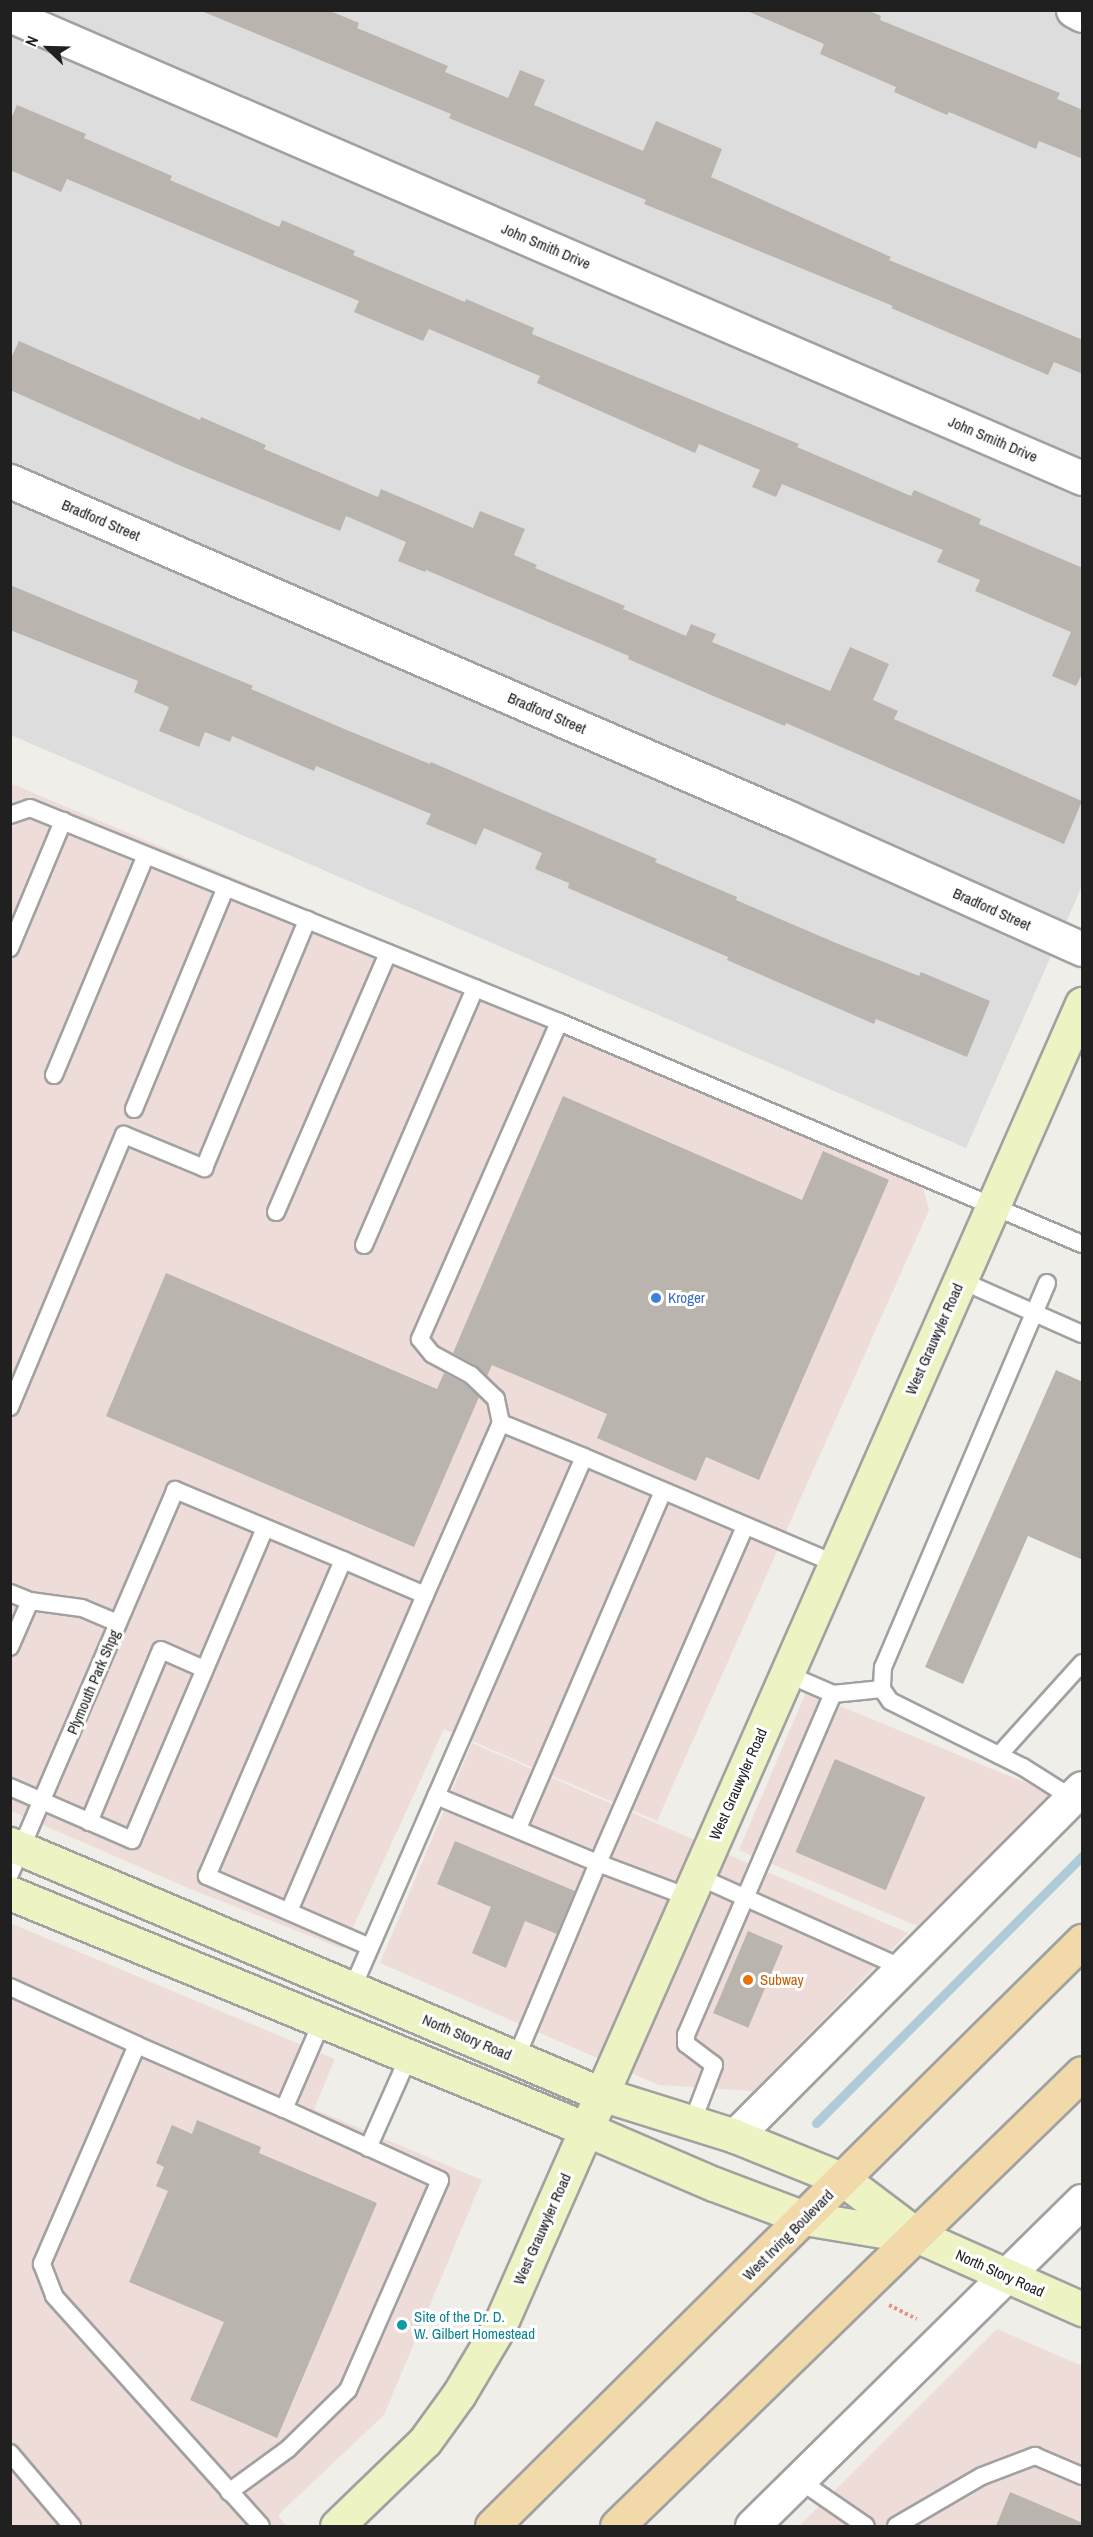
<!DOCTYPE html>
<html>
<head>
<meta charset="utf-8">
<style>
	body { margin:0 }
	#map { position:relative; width:1093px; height:2537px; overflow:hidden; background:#f0eee8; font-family:"Archivo Narrow",sans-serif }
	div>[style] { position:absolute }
	.residential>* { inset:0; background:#dedddd }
	.commercial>* { inset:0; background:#eedcd9 }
	.stream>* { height:9px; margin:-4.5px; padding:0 4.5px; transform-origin:4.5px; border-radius:4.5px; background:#adcbd8 }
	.building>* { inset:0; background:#b9b4ae; transform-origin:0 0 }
	.path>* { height:4px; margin-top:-2px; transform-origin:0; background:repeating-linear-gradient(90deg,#eb917d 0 3px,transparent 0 6px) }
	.roads { filter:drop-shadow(2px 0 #a1a1a1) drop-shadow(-2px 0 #a1a1a1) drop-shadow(0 2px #a1a1a1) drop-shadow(0 -2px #a1a1a1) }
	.service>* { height:16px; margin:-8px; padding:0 8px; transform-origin:8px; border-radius:8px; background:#fff }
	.minor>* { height:33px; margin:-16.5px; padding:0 16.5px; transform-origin:16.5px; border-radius:16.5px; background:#fff }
	.tertiary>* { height:33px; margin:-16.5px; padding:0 16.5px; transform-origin:16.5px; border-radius:16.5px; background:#fff }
	.secondary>* { height:33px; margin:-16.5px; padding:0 16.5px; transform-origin:16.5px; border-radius:16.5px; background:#edf3c2 }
	.primary>* { height:33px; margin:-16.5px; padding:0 16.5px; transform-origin:16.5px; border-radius:16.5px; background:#f2d9aa }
	.dots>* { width:16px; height:16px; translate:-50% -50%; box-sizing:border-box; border:3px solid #fff; border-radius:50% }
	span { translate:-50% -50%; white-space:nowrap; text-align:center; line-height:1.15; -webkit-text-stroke:6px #fff; paint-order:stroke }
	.street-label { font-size:15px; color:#202020 }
	.shop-label { font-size:15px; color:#366cbe }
	.left { translate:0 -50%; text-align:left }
	.food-label { font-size:15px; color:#c56008 }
	.culture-label { font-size:15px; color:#0d838f }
	.frame { position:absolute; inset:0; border:12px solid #202020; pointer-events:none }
	.north { position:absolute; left:18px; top:18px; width:60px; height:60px; -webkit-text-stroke:4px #fff; paint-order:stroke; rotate:293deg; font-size:16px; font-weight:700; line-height:24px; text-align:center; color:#202020 }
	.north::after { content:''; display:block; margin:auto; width:21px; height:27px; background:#202020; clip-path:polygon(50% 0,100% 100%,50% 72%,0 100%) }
</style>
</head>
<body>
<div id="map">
	<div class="residential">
		<div style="clip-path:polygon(11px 11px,1082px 11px,1082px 886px,966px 1148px,11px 735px)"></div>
	</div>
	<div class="commercial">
		<div style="clip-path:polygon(10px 783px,911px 1164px,924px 1191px,929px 1210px,657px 1821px,444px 1729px,343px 1949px,188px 1888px,11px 1811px)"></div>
		<div style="clip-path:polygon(806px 1692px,1051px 1793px,917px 1926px,739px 1850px)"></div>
		<div style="clip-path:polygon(472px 1743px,908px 1933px,753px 2091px,659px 2085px,380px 1963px)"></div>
		<div style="clip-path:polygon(10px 1923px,335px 2059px,314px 2109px,482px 2180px,384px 2415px,278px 2515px,286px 2526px,11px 2526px)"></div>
		<div style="clip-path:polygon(997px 2329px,1082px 2366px,1082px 2526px,799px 2526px)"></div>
	</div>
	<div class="stream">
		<div style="left:816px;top:2123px;width:377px;rotate:-45.1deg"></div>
	</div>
	<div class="building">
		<div style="clip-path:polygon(199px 10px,328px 10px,359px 23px,357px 28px,448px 66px,445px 72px,508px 98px,520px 70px,545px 80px,534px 105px,643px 151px,656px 121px,722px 149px,711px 177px,891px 257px,889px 260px,1083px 340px,1083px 374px,1054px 362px,1048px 375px,891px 308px,893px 306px,691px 223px,644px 204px,646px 200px,449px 118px,451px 114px)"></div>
		<div style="clip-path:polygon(745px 10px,867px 10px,881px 16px,880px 20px,1060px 93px,1057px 99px,1083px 110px,1083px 159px,1039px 141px,1036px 149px,949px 112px,947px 115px,894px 92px,896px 87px,820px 54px,824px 44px)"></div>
		<div style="clip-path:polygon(17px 105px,86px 134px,84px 138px,172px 176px,170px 180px,279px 227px,282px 220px,355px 251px,353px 255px,465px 302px,466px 299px,534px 328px,532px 334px,799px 444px,797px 447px,911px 496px,914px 490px,981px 519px,979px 524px,1083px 568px,1083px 672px,1076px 686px,1052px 676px,1071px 632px,975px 591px,980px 580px,937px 562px,943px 550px,782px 484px,776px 497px,752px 487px,760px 470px,699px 444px,695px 453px,537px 383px,540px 376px,429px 329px,423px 341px,354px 312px,359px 301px,67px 179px,61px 192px,10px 170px,10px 121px)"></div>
		<div style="clip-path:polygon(19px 341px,200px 420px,201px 417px,266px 445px,264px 449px,378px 497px,381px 489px,473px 528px,480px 511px,525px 529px,514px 555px,537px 565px,535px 568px,625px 606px,623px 609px,686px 636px,691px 624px,716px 634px,712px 642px,830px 691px,850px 647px,889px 664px,873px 700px,898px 711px,894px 719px,1082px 801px,1064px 844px,786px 723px,785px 726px,718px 698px,628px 659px,629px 656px,426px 570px,425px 572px,398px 561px,406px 542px,346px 516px,340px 531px,181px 466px,10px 390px,10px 360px)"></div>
		<div style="clip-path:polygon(10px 585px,253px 686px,251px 689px,349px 731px,430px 764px,431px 762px,657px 859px,655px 862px,737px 897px,736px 900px,836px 943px,919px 976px,921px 972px,990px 1001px,967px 1057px,876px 1019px,874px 1024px,727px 960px,728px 957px,568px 888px,569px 883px,535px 869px,542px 853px,484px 828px,476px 845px,426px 824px,431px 814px,316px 766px,314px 771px,232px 736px,230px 742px,205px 732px,199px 747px,159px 731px,169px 707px,134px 692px,138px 681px,10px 630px)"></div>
		<div style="clip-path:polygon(563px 1096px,802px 1200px,823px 1151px,889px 1180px,759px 1480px,706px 1457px,696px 1481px,597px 1438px,607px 1414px,492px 1365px,487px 1376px,476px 1366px,453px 1353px)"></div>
		<div style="clip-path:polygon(166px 1273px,437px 1389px,444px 1373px,465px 1384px,479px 1397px,414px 1547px,106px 1416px)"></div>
		<div style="clip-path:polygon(1056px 1370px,1083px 1382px,1083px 1560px,1028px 1536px,963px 1684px,925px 1667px)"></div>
		<div style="left:835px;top:1759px;width:98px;height:101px;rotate:23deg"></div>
		<div style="clip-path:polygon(455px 1841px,575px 1891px,557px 1934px,525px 1921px,506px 1968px,472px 1953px,491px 1907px,437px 1884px)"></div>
		<div style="left:748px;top:1931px;width:38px;height:89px;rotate:23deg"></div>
		<div style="clip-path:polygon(197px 2120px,261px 2147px,259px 2153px,377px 2203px,277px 2438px,190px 2400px,224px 2322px,129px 2282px,168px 2191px,156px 2186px,164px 2167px,156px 2163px,172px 2125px,192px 2134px)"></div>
		<div style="clip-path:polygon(1010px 2492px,1083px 2523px,1083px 2526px,996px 2526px)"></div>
	</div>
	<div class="path">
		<div style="left:889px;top:2305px;width:31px;rotate:27deg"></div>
	</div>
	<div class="roads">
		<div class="service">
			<div style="left:10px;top:815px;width:21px;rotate:-19deg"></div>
			<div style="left:30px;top:808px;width:571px;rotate:22.03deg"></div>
			<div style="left:559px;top:1022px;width:568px;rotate:23deg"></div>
			<div style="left:10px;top:948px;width:138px;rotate:-67.3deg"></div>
			<div style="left:54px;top:1075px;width:238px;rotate:-67.3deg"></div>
			<div style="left:134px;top:1109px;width:240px;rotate:-67.5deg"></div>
			<div style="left:276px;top:1212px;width:282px;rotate:-66.6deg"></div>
			<div style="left:364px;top:1245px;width:280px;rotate:-66.6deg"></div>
			<div style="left:960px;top:1280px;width:133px;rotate:23.9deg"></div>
			<div style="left:1047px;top:1283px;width:418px;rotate:113.1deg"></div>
			<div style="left:883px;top:1667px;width:22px;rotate:93deg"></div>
			<div style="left:882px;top:1689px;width:14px;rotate:56deg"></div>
			<div style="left:890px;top:1701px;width:148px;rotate:26.4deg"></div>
			<div style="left:1023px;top:1767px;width:58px;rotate:32.3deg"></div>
			<div style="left:10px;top:1407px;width:295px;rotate:-67.3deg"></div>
			<div style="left:124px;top:1135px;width:87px;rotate:22.4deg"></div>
			<div style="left:204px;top:1168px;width:269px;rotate:-67.4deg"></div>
			<div style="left:584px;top:1457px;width:272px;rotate:23deg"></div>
			<div style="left:10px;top:1593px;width:22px;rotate:22deg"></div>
			<div style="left:30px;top:1601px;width:50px;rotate:113.5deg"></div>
			<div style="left:30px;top:1601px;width:52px;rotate:7.7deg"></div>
			<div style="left:82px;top:1608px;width:39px;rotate:23deg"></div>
			<div style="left:787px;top:1674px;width:50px;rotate:23.5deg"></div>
			<div style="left:833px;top:1694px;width:49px;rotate:-5.8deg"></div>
			<div style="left:999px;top:1755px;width:124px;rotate:-47.9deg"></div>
			<div style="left:10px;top:1787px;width:133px;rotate:23.5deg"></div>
			<div style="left:132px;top:1840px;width:339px;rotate:-66.9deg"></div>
			<div style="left:436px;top:1796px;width:175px;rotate:22.5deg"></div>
			<div style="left:598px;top:1863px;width:368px;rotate:-66.4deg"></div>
			<div style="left:89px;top:1822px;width:186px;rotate:-67.3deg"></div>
			<div style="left:161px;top:1650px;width:47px;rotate:23.8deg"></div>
			<div style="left:518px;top:1828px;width:367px;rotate:-66.7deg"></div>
			<div style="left:10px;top:1874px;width:418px;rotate:-66.7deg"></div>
			<div style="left:175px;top:1490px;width:182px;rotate:22.6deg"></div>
			<div style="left:697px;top:1876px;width:226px;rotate:24.1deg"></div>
			<div style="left:289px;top:1911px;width:344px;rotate:-66.7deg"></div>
			<div style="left:370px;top:1947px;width:178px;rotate:-156.5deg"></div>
			<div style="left:207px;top:1876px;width:344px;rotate:-66.7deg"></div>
			<div style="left:343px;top:1560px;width:89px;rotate:23.1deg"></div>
			<div style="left:425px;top:1595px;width:188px;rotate:-66.2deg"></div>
			<div style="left:10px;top:1987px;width:140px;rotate:24.5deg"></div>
			<div style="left:137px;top:2045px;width:239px;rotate:113.5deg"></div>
			<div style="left:42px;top:2264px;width:34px;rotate:69deg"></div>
			<div style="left:54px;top:2296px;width:309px;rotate:48deg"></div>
			<div style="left:352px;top:1989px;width:580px;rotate:-66.44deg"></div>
			<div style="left:584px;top:1457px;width:90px;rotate:-157.7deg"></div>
			<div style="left:501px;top:1423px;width:25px;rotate:-102deg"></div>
			<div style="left:496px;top:1399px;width:35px;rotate:-136deg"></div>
			<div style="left:471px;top:1375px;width:44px;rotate:-151.7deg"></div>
			<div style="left:432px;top:1354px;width:19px;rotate:-129deg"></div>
			<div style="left:420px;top:1339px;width:346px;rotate:-66.3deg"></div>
			<div style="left:137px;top:2045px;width:160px;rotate:23.5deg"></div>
			<div style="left:284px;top:2109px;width:96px;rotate:-66.6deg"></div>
			<div style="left:516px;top:2058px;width:212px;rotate:-67.2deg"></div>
			<div style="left:598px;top:1863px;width:96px;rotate:20.7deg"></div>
			<div style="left:692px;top:2123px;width:62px;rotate:-69.2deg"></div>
			<div style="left:714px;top:2065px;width:35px;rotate:-143deg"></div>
			<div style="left:686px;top:2044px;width:9px;rotate:-90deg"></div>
			<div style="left:686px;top:2035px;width:371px;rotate:-66.7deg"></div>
			<div style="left:368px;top:2148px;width:101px;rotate:-66deg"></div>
			<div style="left:10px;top:2453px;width:96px;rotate:49.7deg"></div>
			<div style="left:799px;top:2480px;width:81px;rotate:34.5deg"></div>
			<div style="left:229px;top:2492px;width:73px;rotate:-36.1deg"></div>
			<div style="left:288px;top:2449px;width:84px;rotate:-44.5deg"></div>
			<div style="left:348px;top:2390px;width:229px;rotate:-66.3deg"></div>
			<div style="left:440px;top:2180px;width:171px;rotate:-155.5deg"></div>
			<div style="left:896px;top:2526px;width:99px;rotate:-30.2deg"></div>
			<div style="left:982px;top:2476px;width:57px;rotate:-20.7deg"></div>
			<div style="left:1035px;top:2456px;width:51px;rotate:23.1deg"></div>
		</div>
		<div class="minor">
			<div style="left:1073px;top:10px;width:10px;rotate:29deg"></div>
			<div style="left:10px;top:15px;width:1168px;rotate:23.36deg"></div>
			<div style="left:10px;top:481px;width:847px;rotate:23.39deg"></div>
			<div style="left:787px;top:817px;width:323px;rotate:24.1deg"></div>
		</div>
		<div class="tertiary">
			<div style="left:735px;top:2136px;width:491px;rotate:-45.1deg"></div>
			<div style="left:752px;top:2526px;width:463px;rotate:-44.6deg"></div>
		</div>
		<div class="secondary">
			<div style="left:10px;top:1844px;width:642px;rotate:22.93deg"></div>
			<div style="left:601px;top:2094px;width:140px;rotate:17.4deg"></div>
			<div style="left:735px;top:2136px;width:118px;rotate:22deg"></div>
			<div style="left:844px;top:2180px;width:93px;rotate:37.1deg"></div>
			<div style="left:918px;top:2236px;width:180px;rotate:24deg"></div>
			<div style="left:10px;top:1893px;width:622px;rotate:22.28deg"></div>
			<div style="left:586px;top:2129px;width:139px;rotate:23.3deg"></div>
			<div style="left:714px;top:2184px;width:96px;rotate:20.7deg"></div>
			<div style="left:804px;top:2218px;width:110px;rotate:9.4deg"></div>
			<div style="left:337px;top:2526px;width:122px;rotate:-44deg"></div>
			<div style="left:425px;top:2441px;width:58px;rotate:-54.1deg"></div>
			<div style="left:459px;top:2394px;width:78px;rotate:-59.2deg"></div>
			<div style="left:499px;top:2327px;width:1446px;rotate:-66.22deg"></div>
		</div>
		<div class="primary">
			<div style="left:492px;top:2526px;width:831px;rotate:-44.76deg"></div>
			<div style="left:617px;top:2526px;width:649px;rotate:-44.25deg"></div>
		</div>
	</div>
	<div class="dots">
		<div style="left:656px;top:1298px;background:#3f7fe0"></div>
		<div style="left:748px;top:1980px;background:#e8710a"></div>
		<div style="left:402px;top:2325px;background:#0f9aa8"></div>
	</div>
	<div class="street-label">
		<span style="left:546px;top:246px;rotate:23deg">John Smith Drive</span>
		<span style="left:993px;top:439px;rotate:23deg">John Smith Drive</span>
		<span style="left:101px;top:520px;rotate:23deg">Bradford Street</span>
		<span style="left:547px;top:713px;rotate:23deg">Bradford Street</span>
		<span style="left:992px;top:909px;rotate:24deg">Bradford Street</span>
		<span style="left:934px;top:1339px;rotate:-66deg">West Grauwyler Road</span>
		<span style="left:93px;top:1682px;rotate:-67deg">Plymouth Park Shpg</span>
		<span style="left:738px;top:1784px;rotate:-66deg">West Grauwyler Road</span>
		<span style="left:467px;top:2037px;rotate:23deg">North Story Road</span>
		<span style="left:542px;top:2229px;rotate:-66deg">West Grauwyler Road</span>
		<span style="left:788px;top:2235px;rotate:-45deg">West Irving Boulevard</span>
		<span style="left:1000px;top:2273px;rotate:24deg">North Story Road</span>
	</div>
	<div class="shop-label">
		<span class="left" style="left:668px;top:1298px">Kroger</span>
	</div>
	<div class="food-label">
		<span class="left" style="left:760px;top:1980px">Subway</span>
	</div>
	<div class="culture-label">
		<span class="left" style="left:414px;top:2325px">Site of the Dr. D.<br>W. Gilbert Homestead</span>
	</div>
	<div class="frame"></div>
	<div class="north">N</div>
</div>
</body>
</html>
